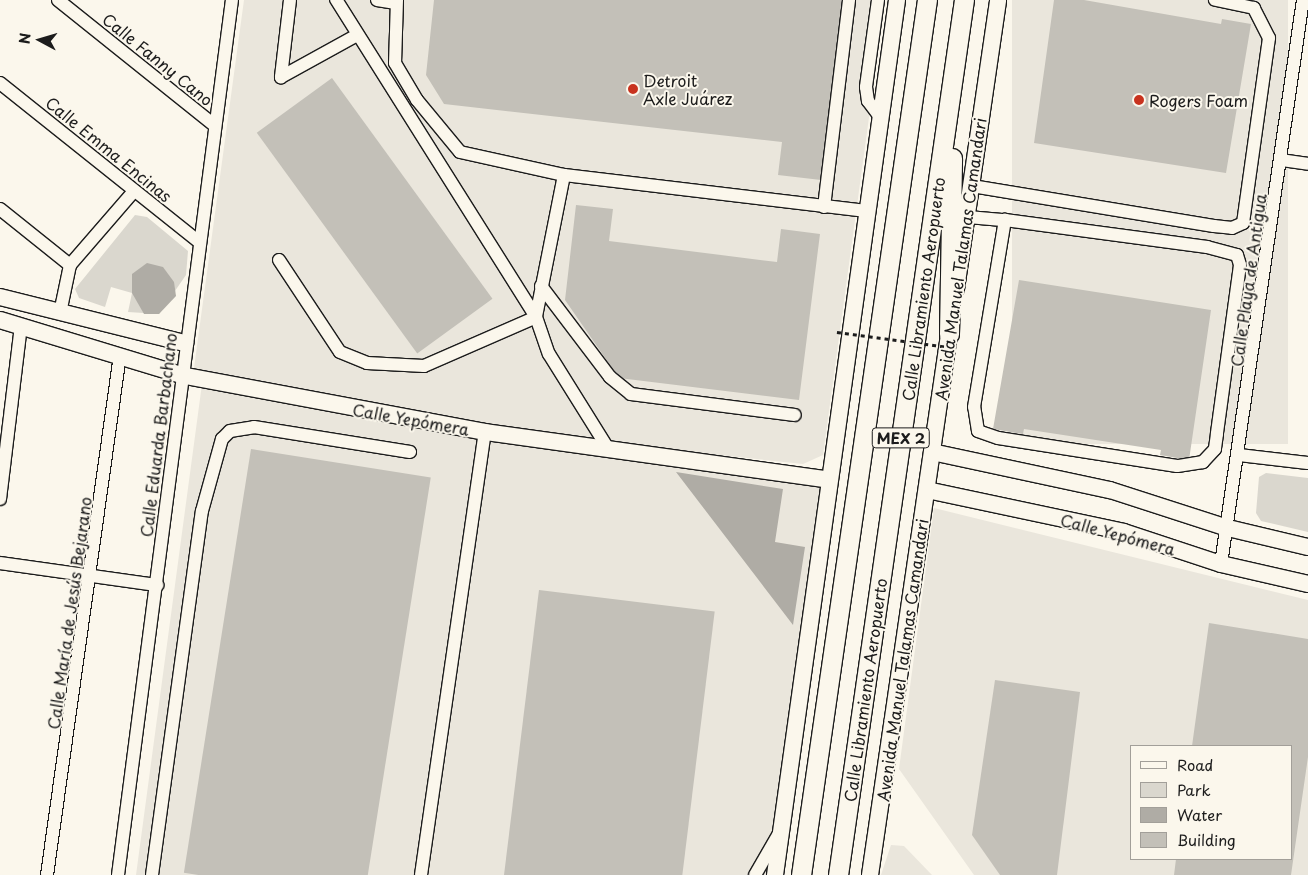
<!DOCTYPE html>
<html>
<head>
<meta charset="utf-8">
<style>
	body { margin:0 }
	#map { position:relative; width:1308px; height:875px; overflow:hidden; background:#fbf7ec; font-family:"Playpen Sans",sans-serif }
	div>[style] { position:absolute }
	.built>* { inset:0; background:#eae6dc; transform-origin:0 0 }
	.green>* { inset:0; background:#dad7ce }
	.water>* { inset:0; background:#afaca5 }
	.building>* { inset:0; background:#c3c0b8; transform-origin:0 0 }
	.roads { filter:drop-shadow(1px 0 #1c1c1c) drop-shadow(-1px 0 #1c1c1c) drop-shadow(0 1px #1c1c1c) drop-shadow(0 -1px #1c1c1c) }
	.minor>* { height:12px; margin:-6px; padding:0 6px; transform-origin:6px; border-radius:6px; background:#fbf7ec }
	.major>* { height:16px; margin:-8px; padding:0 8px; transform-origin:8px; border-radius:8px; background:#fbf7ec }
	.highway>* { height:19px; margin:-9.5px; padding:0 9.5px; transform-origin:9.5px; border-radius:9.5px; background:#fbf7ec }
	.path-bridge>* { height:2.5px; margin-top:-1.25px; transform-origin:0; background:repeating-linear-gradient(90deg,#1c1c1c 0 4px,transparent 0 8px) }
	.dots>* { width:14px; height:14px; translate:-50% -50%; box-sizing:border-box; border:2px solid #fbf7ec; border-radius:50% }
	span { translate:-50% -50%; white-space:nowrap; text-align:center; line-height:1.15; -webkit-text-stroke:4px #fbf7ec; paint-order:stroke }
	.shield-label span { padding:1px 4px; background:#fbf7ec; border:1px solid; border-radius:4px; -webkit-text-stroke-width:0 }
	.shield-label { font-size:15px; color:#1c1c1c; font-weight:700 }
	.street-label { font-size:16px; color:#1c1c1c }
	.poi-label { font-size:16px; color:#1c1c1c }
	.left { translate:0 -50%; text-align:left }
	.legend { position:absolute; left:1130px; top:745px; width:162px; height:115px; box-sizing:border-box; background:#fbf7ec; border:1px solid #a29f99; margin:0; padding:6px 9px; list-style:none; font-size:15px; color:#1c1c1c }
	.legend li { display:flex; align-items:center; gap:10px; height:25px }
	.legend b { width:25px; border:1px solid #a29f99 }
	.north { position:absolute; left:15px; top:15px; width:50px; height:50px; -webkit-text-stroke:4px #fbf7ec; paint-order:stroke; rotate:276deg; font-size:14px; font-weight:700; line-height:20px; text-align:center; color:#1c1c1c }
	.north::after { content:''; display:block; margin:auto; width:18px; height:22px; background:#1c1c1c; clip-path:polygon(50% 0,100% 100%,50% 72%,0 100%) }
</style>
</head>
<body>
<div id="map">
	<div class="built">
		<div style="clip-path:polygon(244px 0,885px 0,823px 455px,803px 464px,521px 434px,824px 482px,767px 875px,136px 875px,202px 384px,444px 421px,194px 368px)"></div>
		<div style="left:1012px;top:0;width:276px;height:444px"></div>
		<div style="clip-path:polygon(evenodd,934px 508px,1308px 600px,1308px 875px,974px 875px,899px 769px,934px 508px,1132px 746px,1292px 746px,1292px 859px,1132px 859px,1132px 746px)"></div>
		<div style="clip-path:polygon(891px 845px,904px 846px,932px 875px,881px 875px)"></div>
	</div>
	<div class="green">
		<div style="clip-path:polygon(135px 215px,147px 217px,188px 251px,186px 275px,159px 314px,128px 312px,132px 293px,111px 287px,105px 307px,79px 298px,75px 289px)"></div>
		<div style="clip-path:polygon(1266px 473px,1308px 478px,1308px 532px,1261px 521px,1256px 513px,1259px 477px)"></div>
	</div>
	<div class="water">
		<div style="clip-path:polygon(147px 263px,163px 267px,174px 282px,176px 296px,159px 314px,144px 314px,132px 293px,132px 274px)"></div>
		<div style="clip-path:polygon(676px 472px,783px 489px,775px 542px,805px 547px,793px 625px)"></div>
	</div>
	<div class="building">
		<div style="clip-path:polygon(434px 0,842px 0,821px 180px,778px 175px,782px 142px,444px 104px,426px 75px)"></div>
		<div style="clip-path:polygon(1054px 0,1084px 0,1221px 24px,1222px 19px,1251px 24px,1226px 173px,1034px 143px)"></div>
		<div style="left:332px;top:78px;width:273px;height:93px;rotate:54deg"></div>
		<div style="clip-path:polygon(576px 205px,613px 209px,609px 241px,777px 262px,781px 229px,820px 234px,799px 400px,619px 378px,565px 300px)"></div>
		<div style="clip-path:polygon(1019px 280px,1211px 310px,1189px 460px,1160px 455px,1161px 450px,1024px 429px,1023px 434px,993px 429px)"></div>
		<div style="left:251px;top:449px;width:182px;height:429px;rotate:9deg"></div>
		<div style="left:539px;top:590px;width:177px;height:288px;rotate:7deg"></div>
		<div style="clip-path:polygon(1209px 623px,1308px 639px,1308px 757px,1291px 875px,1174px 875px,1176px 859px,1292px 859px,1292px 746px,1192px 746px)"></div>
		<div style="clip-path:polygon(995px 680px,1080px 692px,1057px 875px,1000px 875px,972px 835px)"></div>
	</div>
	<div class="roads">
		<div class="minor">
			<div style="left:58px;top:0;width:200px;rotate:38.7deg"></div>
			<div style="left:290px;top:0;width:78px;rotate:96.7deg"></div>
			<div style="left:281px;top:77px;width:87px;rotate:-28.9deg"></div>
			<div style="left:377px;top:0;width:19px;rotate:9deg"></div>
			<div style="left:397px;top:0;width:63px;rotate:91.8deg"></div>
			<div style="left:395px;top:63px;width:43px;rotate:59.3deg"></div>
			<div style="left:417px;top:100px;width:67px;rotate:50.4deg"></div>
			<div style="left:460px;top:152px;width:107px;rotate:12.5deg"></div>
			<div style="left:564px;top:175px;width:305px;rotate:6.8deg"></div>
			<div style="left:878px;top:0;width:88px;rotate:97.9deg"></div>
			<div style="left:866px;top:87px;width:14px;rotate:82deg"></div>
			<div style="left:868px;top:101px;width:20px;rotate:53deg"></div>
			<div style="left:0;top:83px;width:253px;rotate:38.6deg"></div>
			<div style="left:1281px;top:160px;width:27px;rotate:8deg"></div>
			<div style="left:564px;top:175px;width:145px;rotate:101.2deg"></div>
			<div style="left:536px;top:317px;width:39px;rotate:71deg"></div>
			<div style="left:549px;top:354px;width:113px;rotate:58deg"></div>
			<div style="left:972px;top:186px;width:245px;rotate:9.4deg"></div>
			<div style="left:1214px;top:226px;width:18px;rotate:6deg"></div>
			<div style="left:1232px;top:228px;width:12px;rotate:-24deg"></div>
			<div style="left:1243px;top:223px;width:187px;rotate:-82deg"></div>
			<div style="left:1269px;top:38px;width:34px;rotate:-117deg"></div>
			<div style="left:1254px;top:8px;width:40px;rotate:-168deg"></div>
			<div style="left:824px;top:207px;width:209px;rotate:-83.1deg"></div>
			<div style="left:0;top:209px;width:90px;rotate:38.7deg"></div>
			<div style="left:968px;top:217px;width:37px;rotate:5deg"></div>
			<div style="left:1005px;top:220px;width:204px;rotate:7.6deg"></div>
			<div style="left:1207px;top:247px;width:31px;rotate:15deg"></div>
			<div style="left:1237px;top:255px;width:10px;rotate:73deg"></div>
			<div style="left:1240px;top:265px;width:171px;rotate:97.8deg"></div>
			<div style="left:1217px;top:434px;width:15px;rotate:98deg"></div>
			<div style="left:1215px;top:449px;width:18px;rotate:133deg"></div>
			<div style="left:1203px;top:462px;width:26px;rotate:171deg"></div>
			<div style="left:1177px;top:466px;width:181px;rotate:-171.1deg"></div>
			<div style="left:998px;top:438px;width:21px;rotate:-161deg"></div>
			<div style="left:978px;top:431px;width:24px;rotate:-99deg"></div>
			<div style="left:974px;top:407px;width:190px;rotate:-80.6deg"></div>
			<div style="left:279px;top:260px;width:110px;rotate:56.5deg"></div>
			<div style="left:340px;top:352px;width:29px;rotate:22deg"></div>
			<div style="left:367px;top:363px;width:57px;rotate:3deg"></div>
			<div style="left:424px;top:366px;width:122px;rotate:-23.6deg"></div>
			<div style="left:536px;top:317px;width:375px;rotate:-122.2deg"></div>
			<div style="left:541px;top:286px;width:114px;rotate:52.8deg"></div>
			<div style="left:610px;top:377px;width:27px;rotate:39deg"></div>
			<div style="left:631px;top:394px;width:165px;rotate:7.3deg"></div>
			<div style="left:60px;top:313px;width:49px;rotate:-78.2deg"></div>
			<div style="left:70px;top:265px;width:98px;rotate:-49.1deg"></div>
			<div style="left:1239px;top:455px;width:69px;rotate:6.6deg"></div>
			<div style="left:0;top:499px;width:175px;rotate:-83.1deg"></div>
			<div style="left:0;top:563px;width:159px;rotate:8deg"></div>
			<div style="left:1221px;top:564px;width:570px;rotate:-81.73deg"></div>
			<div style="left:47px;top:875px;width:525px;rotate:-82.01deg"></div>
			<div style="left:118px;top:875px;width:882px;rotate:-82.58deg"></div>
			<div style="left:152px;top:875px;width:367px;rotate:-82.2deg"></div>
			<div style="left:202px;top:511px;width:75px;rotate:-74.5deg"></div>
			<div style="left:222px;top:439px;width:11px;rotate:-45deg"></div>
			<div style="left:230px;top:431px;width:24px;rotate:-9deg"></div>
			<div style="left:254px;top:427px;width:158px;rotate:9.1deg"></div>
			<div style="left:421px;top:875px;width:448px;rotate:-81.8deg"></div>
			<div style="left:755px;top:875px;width:52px;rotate:-60deg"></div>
		</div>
		<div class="major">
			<div style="left:956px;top:289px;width:292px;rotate:-81.7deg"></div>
			<div style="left:0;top:297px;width:191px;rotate:14deg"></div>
			<div style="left:0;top:320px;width:189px;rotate:16.9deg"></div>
			<div style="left:181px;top:375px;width:309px;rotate:10.6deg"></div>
			<div style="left:485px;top:432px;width:347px;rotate:7.9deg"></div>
			<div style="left:932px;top:452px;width:182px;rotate:12.1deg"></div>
			<div style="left:1110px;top:490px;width:124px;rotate:17.9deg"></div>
			<div style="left:1228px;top:528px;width:82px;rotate:13.4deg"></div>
			<div style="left:927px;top:490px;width:201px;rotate:12deg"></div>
			<div style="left:1124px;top:532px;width:102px;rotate:18.3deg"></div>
			<div style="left:1221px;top:564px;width:89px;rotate:12.9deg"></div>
			<div style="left:775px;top:875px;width:883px;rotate:-82.06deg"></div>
			<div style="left:870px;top:875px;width:560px;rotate:-81.68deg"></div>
		</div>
		<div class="highway">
			<div style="left:949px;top:334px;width:176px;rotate:-89deg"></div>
			<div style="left:801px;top:875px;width:884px;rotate:-81.81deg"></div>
			<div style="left:838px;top:875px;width:884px;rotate:-81.81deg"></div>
		</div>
	</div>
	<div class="path-bridge">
		<div style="left:837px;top:332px;width:120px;rotate:7.7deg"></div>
	</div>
	<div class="dots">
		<div style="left:633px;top:89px;background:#c8321e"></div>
		<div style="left:1139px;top:100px;background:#c8321e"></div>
	</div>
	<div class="shield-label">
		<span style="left:901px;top:438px">MEX 2</span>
	</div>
	<div class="street-label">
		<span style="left:158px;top:59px;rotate:39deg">Calle Fanny Cano</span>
		<span style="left:109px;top:149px;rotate:39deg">Calle Emma Encinas</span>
		<span style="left:960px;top:259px;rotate:-82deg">Avenida Manuel Talamas Camandari</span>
		<span style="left:1248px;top:280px;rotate:-82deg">Calle Playa de Antigua</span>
		<span style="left:923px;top:289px;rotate:-82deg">Calle Libramiento Aeropuerto</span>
		<span style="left:411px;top:419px;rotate:10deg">Calle Yepómera</span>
		<span style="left:158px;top:435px;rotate:-83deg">Calle Eduarda Barbachano</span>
		<span style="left:1118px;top:534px;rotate:15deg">Calle Yepómera</span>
		<span style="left:69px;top:613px;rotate:-82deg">Calle María de Jesús Bejarano</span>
		<span style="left:902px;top:660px;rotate:-82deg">Avenida Manuel Talamas Camandari</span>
		<span style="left:865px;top:690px;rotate:-82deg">Calle Libramiento Aeropuerto</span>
	</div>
	<div class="poi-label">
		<span class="left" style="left:643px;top:89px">Detroit<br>Axle Juárez</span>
		<span class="left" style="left:1149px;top:100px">Rogers Foam</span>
	</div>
	<ul class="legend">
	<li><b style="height:6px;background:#fbf7ec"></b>Road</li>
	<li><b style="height:14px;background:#dad7ce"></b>Park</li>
	<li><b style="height:14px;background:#afaca5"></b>Water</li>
	<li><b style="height:14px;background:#c3c0b8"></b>Building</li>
	</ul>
	<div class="north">N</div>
</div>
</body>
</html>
